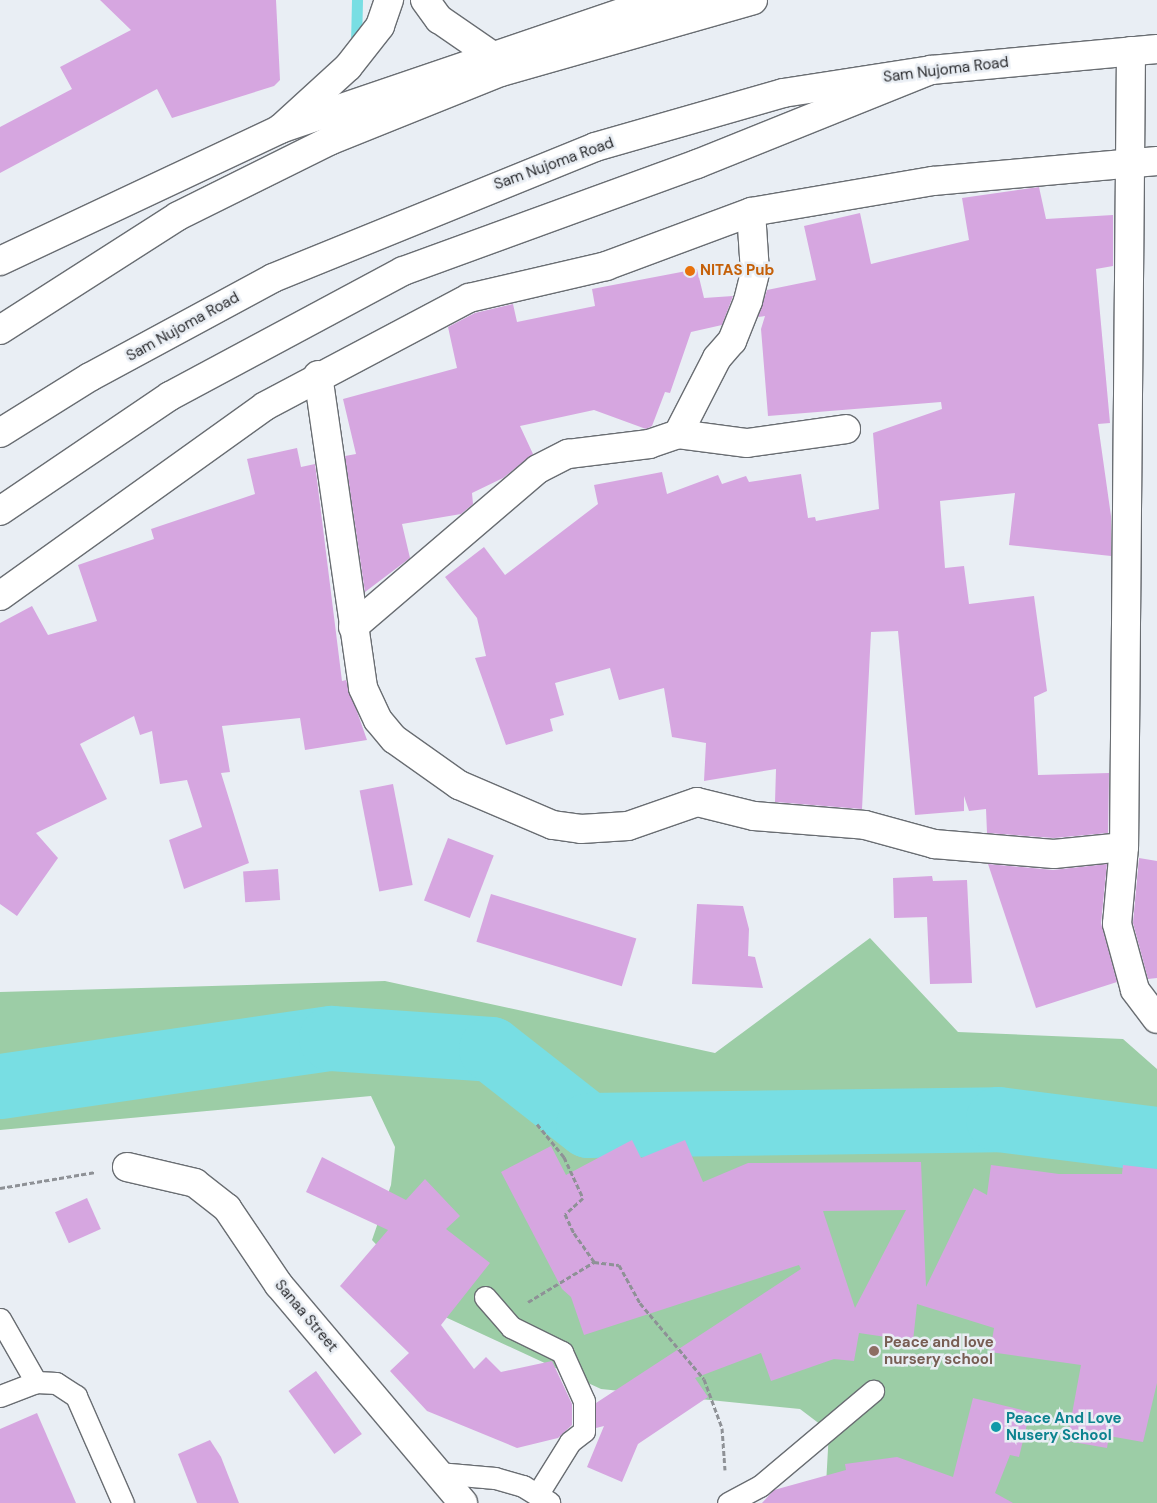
<!DOCTYPE html>
<html>
<head>
<meta charset="utf-8">
<style>
	body { margin:0 }
	#map { position:relative; width:1157px; height:1503px; overflow:hidden; background:#e9eef4; font-family:"DM Sans",sans-serif }
	div>[style] { position:absolute }
	.green>* { inset:0; background:#9ccda6 }
	.stream>* { height:11px; margin:-5.5px; padding:0 5.5px; transform-origin:5.5px; border-radius:5.5px; background:#78dee3 }
	.river>* { height:65px; margin:-32.5px; padding:0 32.5px; transform-origin:32.5px; border-radius:32.5px; background:#78dee3 }
	.building>* { inset:0; background:#d6a6e0; transform-origin:0 0 }
	.path>* { height:3px; margin-top:-1.5px; transform-origin:0; background:repeating-linear-gradient(90deg,#8e9196 0 5px,transparent 0 7.5px) }
	.roads { filter:drop-shadow(1px 0 #696d72) drop-shadow(-1px 0 #696d72) drop-shadow(0 1px #696d72) drop-shadow(0 -1px #696d72) }
	.service>* { height:21px; margin:-10.5px; padding:0 10.5px; transform-origin:10.5px; border-radius:10.5px; background:#fff }
	.minor>* { height:28px; margin:-14px; padding:0 14px; transform-origin:14px; border-radius:14px; background:#fff }
	.tertiary>* { height:28px; margin:-14px; padding:0 14px; transform-origin:14px; border-radius:14px; background:#fff }
	.primary>* { height:28px; margin:-14px; padding:0 14px; transform-origin:14px; border-radius:14px; background:#fff }
	.trunk>* { height:28px; margin:-14px; padding:0 14px; transform-origin:14px; border-radius:14px; background:#fff }
	.dots>* { width:14px; height:14px; translate:-50% -50%; box-sizing:border-box; border:2px solid #e9eef4; border-radius:50% }
	span { translate:-50% -50%; white-space:nowrap; text-align:center; line-height:1.15; -webkit-text-stroke:5px #e9eef4; paint-order:stroke }
	.street-label { font-size:15px; color:#28292c }
	.food-label { font-size:15px; color:#c56008; font-weight:700 }
	.left { translate:0 -50%; text-align:left }
	.education-label { font-size:15px; color:#785e54; font-weight:700 }
	.culture-label { font-size:15px; color:#0d838f; font-weight:700 }
</style>
</head>
<body>
<div id="map">
	<div class="green">
		<div style="clip-path:polygon(870px 938px,958px 1032px,1123px 1039px,1157px 1069px,1157px 1503px,825px 1503px,829px 1431px,800px 1409px,601px 1389px,443px 1316px,372px 1240px,391px 1185px,395px 1147px,371px 1096px,0 1130px,0 992px,385px 981px,715px 1053px)"></div>
	</div>
	<div class="stream">
		<div style="left:356px;top:44px;width:44px;rotate:-88.7deg"></div>
	</div>
	<div class="river">
		<div style="left:0;top:1086px;width:334px;rotate:-8.3deg"></div>
		<div style="left:331px;top:1038px;width:160px;rotate:3.9deg"></div>
		<div style="left:491px;top:1049px;width:123px;rotate:38.1deg"></div>
		<div style="left:588px;top:1125px;width:410px;rotate:-0.8deg"></div>
		<div style="left:998px;top:1119px;width:160px;rotate:7.2deg"></div>
	</div>
	<div class="building">
		<div style="clip-path:polygon(100px 0,276px 0,280px 80px,274px 86px,172px 118px,157px 89px,0 173px,0 127px,72px 89px,60px 67px,131px 30px)"></div>
		<div style="clip-path:polygon(1039px 187px,1046px 219px,1113px 215px,1113px 266px,1096px 269px,1110px 423px,1098px 424px,1111px 516px,1111px 556px,1009px 545px,1015px 493px,940px 501px,945px 568px,964px 566px,969px 604px,1034px 596px,1047px 691px,1034px 697px,1038px 775px,1109px 773px,1108px 833px,1054px 838px,987px 833px,986px 809px,969px 811px,964px 796px,964px 811px,915px 815px,898px 631px,871px 632px,862px 809px,775px 802px,776px 769px,704px 781px,706px 743px,672px 737px,664px 688px,619px 700px,610px 668px,555px 683px,564px 715px,550px 719px,553px 731px,506px 745px,475px 658px,486px 656px,477px 618px,445px 577px,484px 547px,505px 575px,598px 504px,594px 485px,662px 472px,667px 494px,718px 475px,722px 484px,746px 476px,749px 482px,801px 474px,808px 518px,815px 517px,816px 521px,879px 509px,873px 433px,942px 409px,941px 402px,768px 416px,761px 329px,765px 316px,758px 317px,767px 290px,816px 280px,804px 226px,860px 213px,871px 264px,969px 240px,962px 198px)"></div>
		<div style="clip-path:polygon(697px 269px,704px 298px,733px 296px,722px 325px,691px 332px,670px 393px,665px 392px,652px 426px,646px 429px,594px 410px,520px 426px,533px 454px,503px 478px,472px 493px,473px 504px,461px 514px,402px 524px,410px 558px,365px 592px,345px 456px,356px 454px,343px 399px,457px 368px,448px 327px,475px 313px,513px 304px,517px 322px,595px 306px,592px 289px)"></div>
		<div style="clip-path:polygon(297px 448px,301px 467px,315px 464px,342px 681px,346px 680px,367px 740px,305px 750px,300px 718px,222px 726px,230px 772px,221px 773px,249px 863px,184px 889px,169px 840px,202px 827px,187px 780px,160px 784px,152px 731px,140px 735px,134px 716px,80px 744px,107px 799px,36px 833px,58px 858px,17px 916px,0 904px,0 623px,32px 606px,48px 635px,97px 621px,78px 565px,154px 539px,151px 529px,255px 494px,247px 459px)"></div>
		<div style="left:393px;top:784px;width:103px;height:34px;rotate:79deg"></div>
		<div style="left:448px;top:838px;width:49px;height:67px;rotate:21deg"></div>
		<div style="clip-path:polygon(1139px 858px,1157px 861px,1157px 978px,1148px 979px,1133px 923px)"></div>
		<div style="clip-path:polygon(988px 864px,1053px 870px,1107px 864px,1101px 923px,1117px 982px,1036px 1008px)"></div>
		<div style="left:278px;top:869px;width:31px;height:35px;rotate:86deg"></div>
		<div style="clip-path:polygon(932px 876px,933px 881px,967px 880px,972px 983px,930px 984px,927px 917px,894px 918px,893px 878px)"></div>
		<div style="left:491px;top:894px;width:152px;height:50px;rotate:17deg"></div>
		<div style="clip-path:polygon(697px 904px,743px 906px,749px 929px,748px 956px,755px 957px,763px 988px,692px 984px)"></div>
		<div style="clip-path:polygon(evenodd,632px 1140px,641px 1158px,685px 1140px,703px 1182px,748px 1163px,921px 1162px,926px 1287px,974px 1188px,987px 1195px,991px 1165px,1059px 1174px,1122px 1174px,1123px 1165px,1157px 1169px,1157px 1383px,1143px 1442px,1109px 1436px,1107px 1448px,1067px 1441px,1081px 1365px,990px 1352px,994px 1328px,917px 1304px,913px 1341px,859px 1333px,854px 1361px,834px 1359px,771px 1381px,761px 1353px,695px 1378px,708px 1397px,638px 1444px,622px 1482px,587px 1467px,604px 1426px,596px 1428px,596px 1403px,801px 1269px,799px 1265px,584px 1335px,571px 1297px,562px 1289px,501px 1172px,551px 1146px,566px 1175px,632px 1140px,906px 1210px,855px 1308px,823px 1211px,906px 1210px)"></div>
		<div style="clip-path:polygon(322px 1157px,406px 1200px,425px 1179px,460px 1216px,446px 1229px,490px 1263px,441px 1325px,474px 1369px,486px 1357px,501px 1372px,552px 1361px,572px 1404px,572px 1425px,558px 1438px,517px 1448px,427px 1411px,390px 1371px,409px 1353px,340px 1286px,388px 1230px,306px 1192px)"></div>
		<div style="left:87px;top:1198px;width:34px;height:35px;rotate:66deg"></div>
		<div style="left:316px;top:1371px;width:78px;height:34px;rotate:54deg"></div>
		<div style="clip-path:polygon(973px 1398px,1030px 1412px,1019px 1457px,1010px 1455px,995px 1493px,1013px 1503px,762px 1503px,774px 1490px,846px 1470px,845px 1464px,897px 1457px,953px 1477px)"></div>
		<div style="clip-path:polygon(37px 1413px,76px 1503px,0 1503px,0 1429px)"></div>
		<div style="clip-path:polygon(210px 1440px,221px 1457px,239px 1503px,197px 1503px,178px 1454px)"></div>
	</div>
	<div class="path">
		<div style="left:537px;top:1124px;width:43px;rotate:50.7deg"></div>
		<div style="left:564px;top:1157px;width:45px;rotate:65.1deg"></div>
		<div style="left:583px;top:1198px;width:24px;rotate:138deg"></div>
		<div style="left:565px;top:1214px;width:21px;rotate:65deg"></div>
		<div style="left:574px;top:1233px;width:35px;rotate:55deg"></div>
		<div style="left:594px;top:1262px;width:25px;rotate:7deg"></div>
		<div style="left:619px;top:1265px;width:43px;rotate:61.1deg"></div>
		<div style="left:640px;top:1303px;width:99px;rotate:49.9deg"></div>
		<div style="left:704px;top:1379px;width:52px;rotate:69.8deg"></div>
		<div style="left:722px;top:1428px;width:42px;rotate:85.9deg"></div>
		<div style="left:0;top:1188px;width:97px;rotate:-9.5deg"></div>
		<div style="left:528px;top:1302px;width:77px;rotate:-31.2deg"></div>
	</div>
	<div class="roads">
		<div class="service">
			<div style="left:485px;top:1297px;width:40px;rotate:49deg"></div>
			<div style="left:511px;top:1327px;width:57px;rotate:26.1deg"></div>
			<div style="left:562px;top:1352px;width:54px;rotate:65.8deg"></div>
			<div style="left:584px;top:1401px;width:30px;rotate:90deg"></div>
			<div style="left:584px;top:1431px;width:18px;rotate:142deg"></div>
			<div style="left:570px;top:1442px;width:62px;rotate:121.9deg"></div>
			<div style="left:0;top:1319px;width:73px;rotate:60.3deg"></div>
			<div style="left:0;top:1396px;width:39px;rotate:-21deg"></div>
			<div style="left:36px;top:1382px;width:20px;rotate:3deg"></div>
			<div style="left:56px;top:1383px;width:24px;rotate:33deg"></div>
			<div style="left:76px;top:1396px;width:117px;rotate:66.3deg"></div>
			<div style="left:438px;top:1473px;width:57px;rotate:5deg"></div>
			<div style="left:495px;top:1478px;width:29px;rotate:16deg"></div>
			<div style="left:523px;top:1486px;width:31px;rotate:32deg"></div>
			<div style="left:728px;top:1503px;width:36px;rotate:-28deg"></div>
			<div style="left:760px;top:1486px;width:148px;rotate:-40.1deg"></div>
		</div>
		<div class="minor">
			<div style="left:1131px;top:51px;width:796px;rotate:90.5deg"></div>
			<div style="left:1124px;top:847px;width:77px;rotate:95.2deg"></div>
			<div style="left:1117px;top:924px;width:68px;rotate:74.7deg"></div>
			<div style="left:1135px;top:990px;width:36px;rotate:53deg"></div>
			<div style="left:318px;top:375px;width:316px;rotate:81.8deg"></div>
			<div style="left:363px;top:688px;width:35px;rotate:65deg"></div>
			<div style="left:378px;top:720px;width:25px;rotate:50deg"></div>
			<div style="left:394px;top:739px;width:80px;rotate:35.3deg"></div>
			<div style="left:459px;top:785px;width:102px;rotate:23.1deg"></div>
			<div style="left:553px;top:825px;width:28px;rotate:8deg"></div>
			<div style="left:581px;top:829px;width:47px;rotate:-3.7deg"></div>
			<div style="left:628px;top:826px;width:73px;rotate:-19.2deg"></div>
			<div style="left:697px;top:802px;width:59px;rotate:13.8deg"></div>
			<div style="left:754px;top:816px;width:111px;rotate:4.6deg"></div>
			<div style="left:865px;top:825px;width:72px;rotate:15.4deg"></div>
			<div style="left:934px;top:844px;width:120px;rotate:4.8deg"></div>
			<div style="left:1054px;top:854px;width:70px;rotate:-5.7deg"></div>
			<div style="left:678px;top:434px;width:70px;rotate:7.4deg"></div>
			<div style="left:747px;top:443px;width:100px;rotate:-8deg"></div>
			<div style="left:0;top:596px;width:326px;rotate:-35.6deg"></div>
			<div style="left:265px;top:406px;width:231px;rotate:-27.9deg"></div>
			<div style="left:469px;top:298px;width:141px;rotate:-13.1deg"></div>
			<div style="left:606px;top:266px;width:155px;rotate:-20.4deg"></div>
			<div style="left:751px;top:212px;width:185px;rotate:-9.7deg"></div>
			<div style="left:933px;top:181px;width:225px;rotate:-5.1deg"></div>
			<div style="left:353px;top:627px;width:243px;rotate:-40.5deg"></div>
			<div style="left:538px;top:469px;width:34px;rotate:-27deg"></div>
			<div style="left:568px;top:454px;width:82px;rotate:-7deg"></div>
			<div style="left:649px;top:444px;width:31px;rotate:-19deg"></div>
			<div style="left:678px;top:434px;width:85px;rotate:-62.8deg"></div>
			<div style="left:717px;top:358px;width:23px;rotate:-49deg"></div>
			<div style="left:732px;top:341px;width:43px;rotate:-68.2deg"></div>
			<div style="left:748px;top:301px;width:30px;rotate:-76deg"></div>
			<div style="left:755px;top:272px;width:60px;rotate:-93.8deg"></div>
			<div style="left:127px;top:1167px;width:70px;rotate:13.2deg"></div>
			<div style="left:195px;top:1183px;width:41px;rotate:38deg"></div>
			<div style="left:227px;top:1208px;width:93px;rotate:56deg"></div>
			<div style="left:279px;top:1285px;width:285px;rotate:49.8deg"></div>
		</div>
		<div class="tertiary">
			<div style="left:425px;top:0;width:24px;rotate:54deg"></div>
			<div style="left:439px;top:19px;width:67px;rotate:34.6deg"></div>
			<div style="left:280px;top:129px;width:92px;rotate:-42.4deg"></div>
			<div style="left:348px;top:67px;width:52px;rotate:-52deg"></div>
			<div style="left:380px;top:26px;width:28px;rotate:-71deg"></div>
		</div>
		<div class="primary">
			<div style="left:0;top:330px;width:211px;rotate:-32.6deg"></div>
			<div style="left:178px;top:216px;width:169px;rotate:-26.4deg"></div>
			<div style="left:329px;top:141px;width:185px;rotate:-21.9deg"></div>
			<div style="left:501px;top:72px;width:262px;rotate:-15.9deg"></div>
			<div style="left:0;top:433px;width:106px;rotate:-31.9deg"></div>
			<div style="left:90px;top:377px;width:208px;rotate:-28.4deg"></div>
			<div style="left:273px;top:278px;width:348px;rotate:-22.1deg"></div>
			<div style="left:595px;top:147px;width:196px;rotate:-16deg"></div>
			<div style="left:783px;top:93px;width:150px;rotate:-8.8deg"></div>
			<div style="left:931px;top:70px;width:227px;rotate:-5.3deg"></div>
		</div>
		<div class="trunk">
			<div style="left:0;top:261px;width:310px;rotate:-25.2deg"></div>
			<div style="left:280px;top:129px;width:366px;rotate:-18.8deg"></div>
			<div style="left:626px;top:11px;width:92px;rotate:-6.9deg"></div>
			<div style="left:0;top:511px;width:205px;rotate:-34.1deg"></div>
			<div style="left:170px;top:396px;width:264px;rotate:-28.2deg"></div>
			<div style="left:403px;top:271px;width:313px;rotate:-20deg"></div>
			<div style="left:697px;top:164px;width:252px;rotate:-21.9deg"></div>
		</div>
	</div>
	<div class="dots">
		<div style="left:690px;top:271px;background:#e8710a"></div>
		<div style="left:874px;top:1351px;background:#8d6e63"></div>
		<div style="left:996px;top:1427px;background:#0f9aa8"></div>
	</div>
	<div class="street-label">
		<span style="left:946px;top:70px;rotate:-7deg">Sam Nujoma Road</span>
		<span style="left:554px;top:164px;rotate:-20deg">Sam Nujoma Road</span>
		<span style="left:183px;top:327px;rotate:-29deg">Sam Nujoma Road</span>
		<span style="left:306px;top:1316px;rotate:50deg">Sanaa Street</span>
	</div>
	<div class="food-label">
		<span class="left" style="left:700px;top:271px">NITAS Pub</span>
	</div>
	<div class="education-label">
		<span class="left" style="left:884px;top:1351px">Peace and love<br>nursery school</span>
	</div>
	<div class="culture-label">
		<span class="left" style="left:1006px;top:1427px">Peace And Love<br>Nusery School</span>
	</div>
</div>
</body>
</html>
